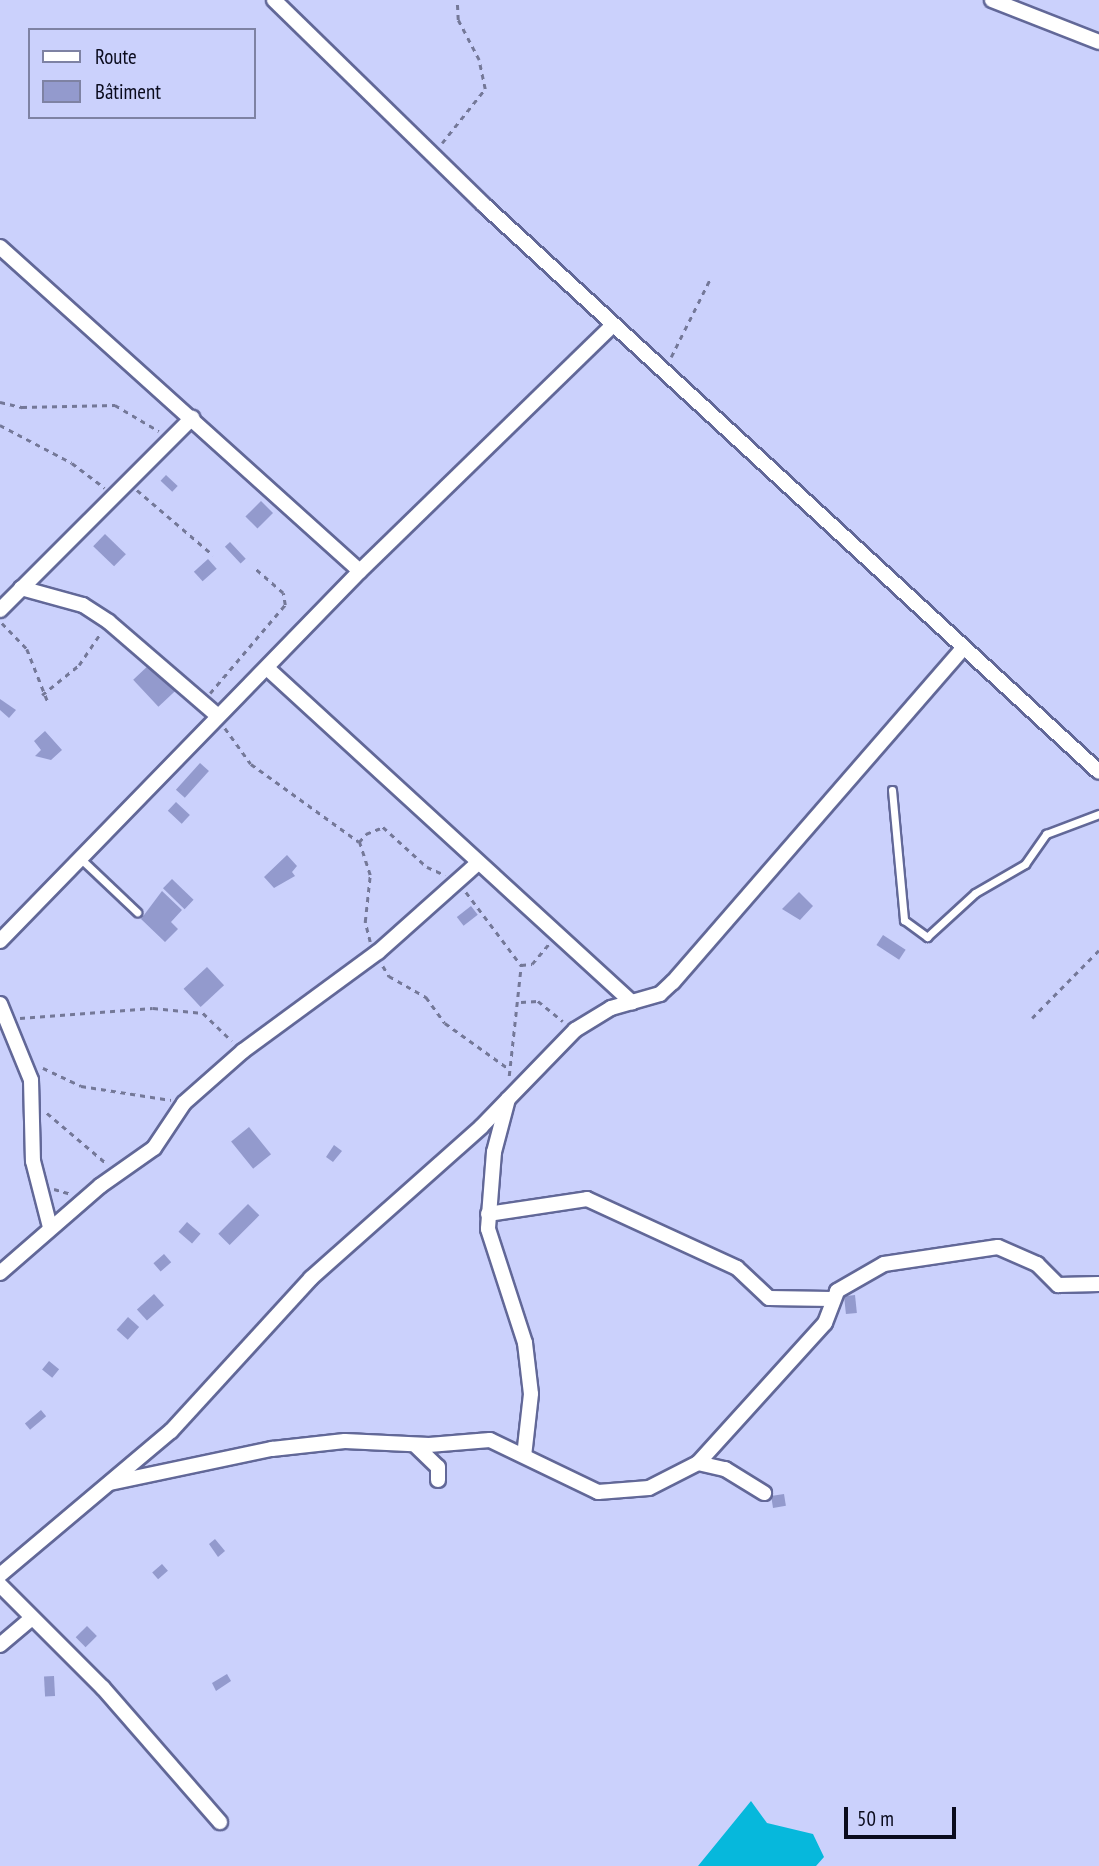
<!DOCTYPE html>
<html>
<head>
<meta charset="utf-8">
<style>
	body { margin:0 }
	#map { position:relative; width:1099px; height:1866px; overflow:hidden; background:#cbd1fc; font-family:"PT Sans Narrow",sans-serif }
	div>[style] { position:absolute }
	.water>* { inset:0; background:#06b8dc }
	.building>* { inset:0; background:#939acd; transform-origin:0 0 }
	.path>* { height:2.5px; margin-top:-1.25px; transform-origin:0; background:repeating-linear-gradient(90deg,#747898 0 5px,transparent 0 10px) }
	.roads { filter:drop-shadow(2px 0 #626898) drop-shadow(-2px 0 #626898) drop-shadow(0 2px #626898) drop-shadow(0 -2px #626898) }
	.lane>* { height:7px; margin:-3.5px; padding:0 3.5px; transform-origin:3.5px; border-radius:3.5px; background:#fff }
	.street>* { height:14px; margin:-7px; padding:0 7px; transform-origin:7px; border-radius:7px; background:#fff }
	span { translate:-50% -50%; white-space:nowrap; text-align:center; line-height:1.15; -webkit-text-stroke:6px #cbd1fc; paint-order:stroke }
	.legend { position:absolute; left:28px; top:28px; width:228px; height:91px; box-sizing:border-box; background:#cbd1fc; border:2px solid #7e82a3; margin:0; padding:9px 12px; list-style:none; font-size:21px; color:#0a0b1d }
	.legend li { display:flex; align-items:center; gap:14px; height:35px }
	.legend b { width:35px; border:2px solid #7e82a3 }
	.scale { position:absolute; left:844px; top:1807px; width:112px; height:32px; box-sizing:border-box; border:4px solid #0a0b1d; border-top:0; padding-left:9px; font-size:21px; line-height:24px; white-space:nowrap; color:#0a0b1d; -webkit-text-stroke:5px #cbd1fc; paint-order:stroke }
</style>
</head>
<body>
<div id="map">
	<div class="water">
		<div style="clip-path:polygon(751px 1801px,767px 1823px,813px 1834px,824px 1857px,816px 1866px,698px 1866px)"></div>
	</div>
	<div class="building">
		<div style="left:166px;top:475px;width:16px;height:8px;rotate:43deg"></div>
		<div style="left:261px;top:501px;width:17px;height:22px;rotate:45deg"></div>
		<div style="left:105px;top:534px;width:29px;height:17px;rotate:44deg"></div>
		<div style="left:230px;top:542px;width:23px;height:7px;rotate:47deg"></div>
		<div style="left:208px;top:559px;width:13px;height:19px;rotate:48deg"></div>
		<div style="left:150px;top:664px;width:37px;height:23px;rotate:47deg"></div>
		<div style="clip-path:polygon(0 699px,16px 710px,9px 718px,0 710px)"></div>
		<div style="clip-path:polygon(45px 731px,62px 750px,51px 760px,35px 756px,41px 750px,34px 741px)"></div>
		<div style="left:200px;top:763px;width:12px;height:36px;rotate:42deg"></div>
		<div style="left:176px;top:802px;width:19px;height:12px;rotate:43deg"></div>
		<div style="clip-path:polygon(287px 855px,297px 866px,292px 872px,295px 876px,274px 888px,264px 877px)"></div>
		<div style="left:172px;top:879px;width:30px;height:13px;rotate:44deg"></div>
		<div style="clip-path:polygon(162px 891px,182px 910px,171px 922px,178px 929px,165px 942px,141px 919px)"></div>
		<div style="clip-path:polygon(799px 892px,813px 906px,800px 920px,782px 909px)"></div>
		<div style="left:471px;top:906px;width:11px;height:18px;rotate:52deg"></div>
		<div style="left:883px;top:935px;width:27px;height:12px;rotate:33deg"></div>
		<div style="left:207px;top:967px;width:25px;height:32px;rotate:47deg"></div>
		<div style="left:249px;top:1127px;width:35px;height:23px;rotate:51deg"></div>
		<div style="clip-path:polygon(334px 1145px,342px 1151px,333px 1162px,326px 1157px)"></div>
		<div style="left:248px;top:1204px;width:16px;height:42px;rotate:45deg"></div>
		<div style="left:187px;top:1222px;width:18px;height:13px;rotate:41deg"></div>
		<div style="left:164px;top:1254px;width:11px;height:14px;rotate:49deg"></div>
		<div style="left:154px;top:1294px;width:15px;height:23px;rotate:48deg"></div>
		<div style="left:855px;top:1295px;width:18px;height:11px;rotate:84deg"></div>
		<div style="left:128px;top:1317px;width:15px;height:17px;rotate:42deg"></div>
		<div style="left:49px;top:1361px;width:13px;height:11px;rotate:39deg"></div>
		<div style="left:41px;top:1410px;width:8px;height:21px;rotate:50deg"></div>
		<div style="left:784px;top:1494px;width:12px;height:13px;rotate:81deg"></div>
		<div style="clip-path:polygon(215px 1539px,225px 1551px,218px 1557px,209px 1544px)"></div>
		<div style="left:162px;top:1564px;width:9px;height:13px;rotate:49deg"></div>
		<div style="left:87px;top:1626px;width:14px;height:16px;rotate:45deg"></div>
		<div style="clip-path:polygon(227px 1674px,231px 1681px,216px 1691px,212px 1683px)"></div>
		<div style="left:54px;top:1676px;width:20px;height:10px;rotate:87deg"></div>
	</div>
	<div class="path">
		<div style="left:442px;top:143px;width:69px;rotate:-51.5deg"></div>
		<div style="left:485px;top:89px;width:30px;rotate:-102deg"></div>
		<div style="left:479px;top:60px;width:45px;rotate:-117.7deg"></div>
		<div style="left:458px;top:20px;width:20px;rotate:-93deg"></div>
		<div style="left:671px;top:357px;width:87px;rotate:-63.4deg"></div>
		<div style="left:0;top:402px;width:23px;rotate:13deg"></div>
		<div style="left:22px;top:407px;width:93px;rotate:-1.2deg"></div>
		<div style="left:115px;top:405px;width:51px;rotate:30.6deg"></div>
		<div style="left:0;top:425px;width:81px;rotate:27.8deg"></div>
		<div style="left:72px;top:463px;width:41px;rotate:37.1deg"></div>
		<div style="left:137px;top:490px;width:100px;rotate:40.5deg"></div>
		<div style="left:2px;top:623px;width:36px;rotate:46deg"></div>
		<div style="left:27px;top:649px;width:57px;rotate:68.4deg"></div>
		<div style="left:210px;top:693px;width:116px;rotate:-49.6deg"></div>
		<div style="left:285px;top:605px;width:12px;rotate:-99deg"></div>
		<div style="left:283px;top:593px;width:37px;rotate:-139deg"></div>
		<div style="left:42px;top:695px;width:48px;rotate:-39deg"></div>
		<div style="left:79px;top:665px;width:37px;rotate:-56deg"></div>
		<div style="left:225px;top:728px;width:44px;rotate:54.2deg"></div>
		<div style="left:251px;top:764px;width:133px;rotate:35.8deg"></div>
		<div style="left:466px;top:892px;width:91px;rotate:53deg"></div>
		<div style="left:370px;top:942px;width:21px;rotate:-104deg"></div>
		<div style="left:365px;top:922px;width:47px;rotate:-83.9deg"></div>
		<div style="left:370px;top:875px;width:35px;rotate:-108deg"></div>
		<div style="left:359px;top:842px;width:11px;rotate:-49deg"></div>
		<div style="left:366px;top:834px;width:18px;rotate:-22deg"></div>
		<div style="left:383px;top:827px;width:59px;rotate:42.3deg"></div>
		<div style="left:427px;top:867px;width:20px;rotate:24deg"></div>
		<div style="left:383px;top:966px;width:12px;rotate:59deg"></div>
		<div style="left:389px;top:976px;width:43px;rotate:29.6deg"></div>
		<div style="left:426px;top:997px;width:32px;rotate:54deg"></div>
		<div style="left:445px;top:1023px;width:79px;rotate:35.7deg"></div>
		<div style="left:521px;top:1002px;width:17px;rotate:-3deg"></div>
		<div style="left:538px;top:1001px;width:32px;rotate:39deg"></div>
		<div style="left:20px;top:1018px;width:133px;rotate:-4.3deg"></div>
		<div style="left:153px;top:1008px;width:50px;rotate:5.7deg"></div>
		<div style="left:203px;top:1013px;width:40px;rotate:44deg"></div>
		<div style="left:1032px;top:1018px;width:95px;rotate:-45.4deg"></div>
		<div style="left:43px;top:1068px;width:42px;rotate:25.3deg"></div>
		<div style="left:81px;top:1086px;width:91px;rotate:8.8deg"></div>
		<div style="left:509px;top:1076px;width:112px;rotate:-83.8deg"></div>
		<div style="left:521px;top:965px;width:11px;rotate:-5deg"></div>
		<div style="left:532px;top:964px;width:26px;rotate:-50deg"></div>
		<div style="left:47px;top:1113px;width:77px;rotate:40.3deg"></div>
		<div style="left:54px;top:1189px;width:18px;rotate:16deg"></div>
	</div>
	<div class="roads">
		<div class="lane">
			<div style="left:892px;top:790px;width:131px;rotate:84.7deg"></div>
			<div style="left:904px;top:920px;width:29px;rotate:36deg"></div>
			<div style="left:927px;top:937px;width:65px;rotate:-42.5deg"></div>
			<div style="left:975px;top:893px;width:58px;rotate:-30.1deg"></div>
			<div style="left:1025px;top:864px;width:37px;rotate:-55deg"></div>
			<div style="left:1046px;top:834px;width:57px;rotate:-20.7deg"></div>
			<div style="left:80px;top:858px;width:79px;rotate:43.5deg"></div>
		</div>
		<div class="street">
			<div style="left:274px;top:0;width:293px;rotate:44.3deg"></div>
			<div style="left:484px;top:205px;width:836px;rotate:42.67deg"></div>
			<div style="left:992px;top:0;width:115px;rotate:21.4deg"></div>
			<div style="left:0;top:247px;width:484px;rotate:42deg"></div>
			<div style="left:21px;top:588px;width:64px;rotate:15.3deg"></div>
			<div style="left:83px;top:605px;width:31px;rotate:33deg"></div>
			<div style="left:109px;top:622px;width:144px;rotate:40.8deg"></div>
			<div style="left:0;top:610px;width:272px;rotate:-45deg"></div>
			<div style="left:267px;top:668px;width:495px;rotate:42.5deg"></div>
			<div style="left:0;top:941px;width:516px;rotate:-45.78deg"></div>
			<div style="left:360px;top:571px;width:353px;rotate:-44.2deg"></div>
			<div style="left:0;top:1004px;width:82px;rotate:67.8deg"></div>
			<div style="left:31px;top:1080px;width:81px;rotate:88.6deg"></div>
			<div style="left:33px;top:1161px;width:68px;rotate:75.6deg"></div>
			<div style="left:508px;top:1099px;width:55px;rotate:104.8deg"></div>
			<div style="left:494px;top:1152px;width:77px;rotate:94.5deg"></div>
			<div style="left:488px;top:1229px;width:120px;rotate:72deg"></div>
			<div style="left:525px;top:1343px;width:51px;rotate:83.3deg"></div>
			<div style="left:531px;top:1394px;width:62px;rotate:96.4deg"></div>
			<div style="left:488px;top:1214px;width:100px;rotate:-8.6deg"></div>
			<div style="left:587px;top:1199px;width:165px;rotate:24.7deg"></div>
			<div style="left:737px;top:1268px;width:44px;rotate:43.2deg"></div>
			<div style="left:769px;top:1298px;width:62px;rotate:0.9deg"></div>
			<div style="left:0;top:1273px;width:133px;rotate:-41deg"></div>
			<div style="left:100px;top:1186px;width:66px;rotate:-35.1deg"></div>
			<div style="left:154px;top:1148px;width:54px;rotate:-56.3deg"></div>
			<div style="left:184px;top:1103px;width:79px;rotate:-41.4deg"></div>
			<div style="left:243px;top:1051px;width:167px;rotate:-36.3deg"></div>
			<div style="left:378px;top:952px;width:134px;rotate:-41.7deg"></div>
			<div style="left:415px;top:1445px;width:32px;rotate:44deg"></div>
			<div style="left:438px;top:1467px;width:13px;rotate:90deg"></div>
			<div style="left:698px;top:1463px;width:28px;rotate:13deg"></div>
			<div style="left:725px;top:1469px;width:46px;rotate:31.6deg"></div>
			<div style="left:110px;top:1483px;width:166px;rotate:-11.9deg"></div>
			<div style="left:272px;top:1449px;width:73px;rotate:-6.3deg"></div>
			<div style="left:345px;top:1441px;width:84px;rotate:2.7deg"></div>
			<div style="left:429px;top:1445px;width:61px;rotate:-4.7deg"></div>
			<div style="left:490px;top:1440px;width:120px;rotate:25.7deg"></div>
			<div style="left:598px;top:1492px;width:51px;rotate:-4.5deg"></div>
			<div style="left:649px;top:1488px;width:55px;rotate:-27deg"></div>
			<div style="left:698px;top:1463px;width:189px;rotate:-47.8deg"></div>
			<div style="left:825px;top:1323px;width:34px;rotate:-69deg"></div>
			<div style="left:837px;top:1291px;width:54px;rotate:-29.9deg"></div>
			<div style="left:884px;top:1264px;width:115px;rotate:-8.5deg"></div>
			<div style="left:998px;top:1247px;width:43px;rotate:23.6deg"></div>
			<div style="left:1037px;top:1264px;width:30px;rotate:45deg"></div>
			<div style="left:1058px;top:1285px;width:41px;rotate:-1.4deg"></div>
			<div style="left:0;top:1575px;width:224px;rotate:-40.1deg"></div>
			<div style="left:171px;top:1431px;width:207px;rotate:-47.5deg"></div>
			<div style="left:311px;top:1278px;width:227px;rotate:-41.6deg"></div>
			<div style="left:481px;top:1127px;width:135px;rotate:-45.9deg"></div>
			<div style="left:575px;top:1030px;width:42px;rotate:-31.4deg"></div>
			<div style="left:611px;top:1008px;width:51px;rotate:-15.9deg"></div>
			<div style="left:660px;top:994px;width:18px;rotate:-43deg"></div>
			<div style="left:673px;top:982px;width:440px;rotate:-49deg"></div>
			<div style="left:0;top:1585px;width:146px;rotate:45deg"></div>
			<div style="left:103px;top:1688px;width:178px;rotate:48.9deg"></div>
			<div style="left:0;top:1645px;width:42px;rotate:-40.2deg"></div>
		</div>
	</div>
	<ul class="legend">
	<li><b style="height:9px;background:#fff"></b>Route</li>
	<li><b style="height:19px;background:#939acd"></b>Bâtiment</li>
	</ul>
	<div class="scale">50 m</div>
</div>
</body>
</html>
